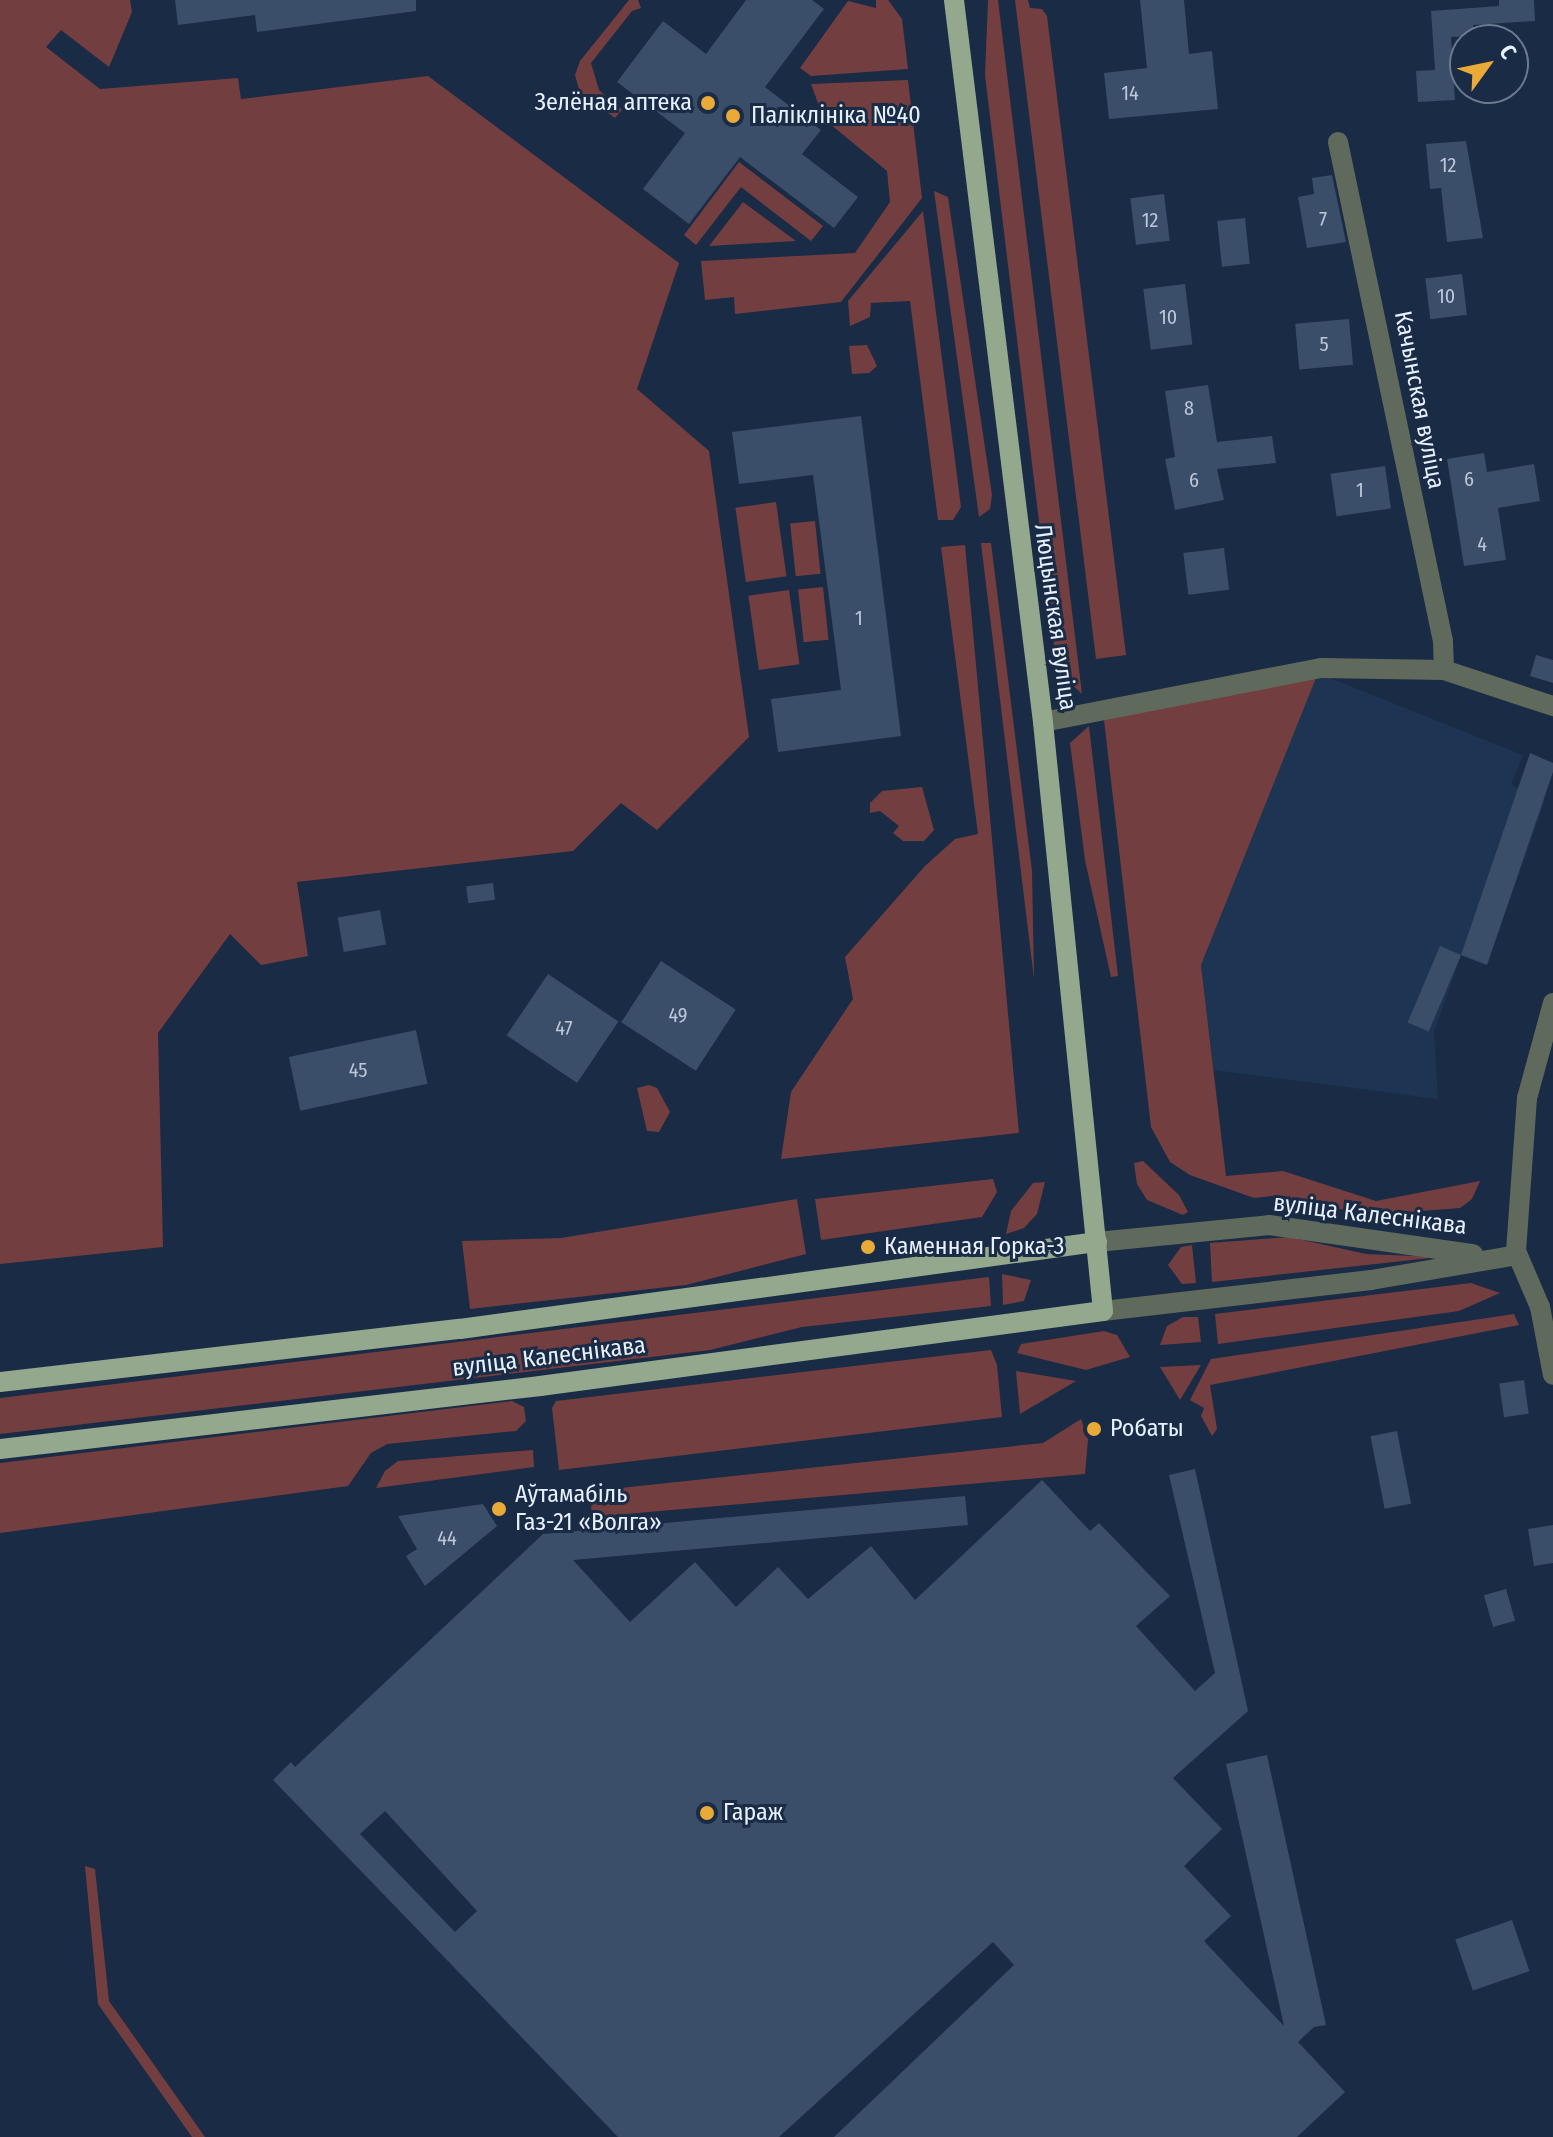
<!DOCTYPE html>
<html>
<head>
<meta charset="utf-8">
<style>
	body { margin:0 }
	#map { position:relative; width:1553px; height:2137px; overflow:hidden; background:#1a2b45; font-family:"Fira Sans Condensed",sans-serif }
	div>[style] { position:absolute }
	.built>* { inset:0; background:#1e3453 }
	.green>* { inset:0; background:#733e40; transform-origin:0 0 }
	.building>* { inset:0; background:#3a4d69; transform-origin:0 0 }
	.minor>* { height:20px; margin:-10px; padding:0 10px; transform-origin:10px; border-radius:10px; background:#606a5c }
	.major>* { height:20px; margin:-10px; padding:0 10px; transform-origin:10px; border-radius:10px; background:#94a88d }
	.dots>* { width:22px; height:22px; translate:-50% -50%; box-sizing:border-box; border:4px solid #1a2b45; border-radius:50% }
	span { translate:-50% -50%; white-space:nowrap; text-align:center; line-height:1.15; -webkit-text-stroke:6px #1a2b45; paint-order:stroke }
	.number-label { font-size:20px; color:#bcc7d9 }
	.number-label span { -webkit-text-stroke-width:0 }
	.poi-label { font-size:24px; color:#e7f0fe }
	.right { translate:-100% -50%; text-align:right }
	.left { translate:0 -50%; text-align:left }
	.street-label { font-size:24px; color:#e7f0fe }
	.north { position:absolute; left:1449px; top:24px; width:80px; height:80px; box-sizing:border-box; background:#1a2b45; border:2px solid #6c7a8f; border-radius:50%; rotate:57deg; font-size:22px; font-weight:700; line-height:32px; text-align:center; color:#e7f0fe }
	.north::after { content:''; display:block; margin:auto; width:28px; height:36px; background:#eaaa38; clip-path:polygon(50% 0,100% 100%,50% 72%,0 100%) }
</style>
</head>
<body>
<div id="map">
	<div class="built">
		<div style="clip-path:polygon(1318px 673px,1523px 755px,1511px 785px,1545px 800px,1487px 965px,1461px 955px,1434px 1032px,1438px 1099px,1214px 1070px,1201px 965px)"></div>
	</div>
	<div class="green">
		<div style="clip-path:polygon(0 0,130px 0,132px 12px,109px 67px,61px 30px,46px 47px,100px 89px,238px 78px,241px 99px,428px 76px,679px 263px,637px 389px,709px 451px,749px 737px,657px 830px,621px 803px,573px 851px,297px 882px,308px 956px,261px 965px,230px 934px,158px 1033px,163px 1247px,0 1264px)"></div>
		<div style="clip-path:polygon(629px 0,638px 0,641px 8px,632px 11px,591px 63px,599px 90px,622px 110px,615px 118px,580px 93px,575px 75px,580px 61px)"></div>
		<div style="clip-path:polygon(876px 0,888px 0,902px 19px,908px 69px,811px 76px,800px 68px,848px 1px,876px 8px)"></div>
		<div style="clip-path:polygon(988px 0,998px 0,1082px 694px,1057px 670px,985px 75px)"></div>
		<div style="clip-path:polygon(1015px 0,1028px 0,1030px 8px,1042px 9px,1047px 16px,1126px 655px,1096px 659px)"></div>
		<div style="clip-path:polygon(908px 80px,922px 198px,841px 302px,735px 314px,734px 297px,705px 300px,701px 261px,855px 253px,890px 202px,887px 171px,824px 119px,811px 84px)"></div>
		<div style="clip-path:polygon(739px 162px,823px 226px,811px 241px,741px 187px,696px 245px,684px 235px)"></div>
		<div style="clip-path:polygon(934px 191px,948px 197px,992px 495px,990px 509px,979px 517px)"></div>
		<div style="clip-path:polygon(743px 202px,796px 241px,709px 246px)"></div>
		<div style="clip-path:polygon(923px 211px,961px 507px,953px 520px,938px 520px,910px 301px,871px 303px,870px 317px,850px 326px,848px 301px)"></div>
		<div style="clip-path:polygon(867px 345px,877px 366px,869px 373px,852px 374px,849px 346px)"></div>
		<div style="left:776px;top:502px;width:75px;height:41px;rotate:82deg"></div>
		<div style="left:815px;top:521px;width:53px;height:25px;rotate:84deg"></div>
		<div style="clip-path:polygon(981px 543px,991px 543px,1032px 871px,1034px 979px)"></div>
		<div style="clip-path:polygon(965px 545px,1019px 1133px,781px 1159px,791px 1092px,853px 999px,845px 957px,925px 866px,955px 839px,978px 834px,941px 547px)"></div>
		<div style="left:823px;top:587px;width:53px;height:25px;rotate:84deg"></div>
		<div style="left:789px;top:590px;width:75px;height:41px;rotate:82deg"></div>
		<div style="clip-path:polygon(1318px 673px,1201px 965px,1226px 1176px,1283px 1171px,1376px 1201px,1480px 1181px,1472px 1199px,1460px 1208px,1371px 1215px,1272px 1196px,1254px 1198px,1190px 1175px,1170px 1162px,1151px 1127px,1104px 720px)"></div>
		<div style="clip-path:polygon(1089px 726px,1118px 976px,1111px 977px,1085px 860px,1070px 743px)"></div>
		<div style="clip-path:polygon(922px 787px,934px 830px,924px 841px,903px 841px,893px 833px,899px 826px,880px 811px,870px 813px,870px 803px,882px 791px)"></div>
		<div style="clip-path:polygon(649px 1085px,657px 1088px,670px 1112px,659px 1132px,647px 1131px,637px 1088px)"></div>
		<div style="clip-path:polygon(1143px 1161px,1179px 1195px,1188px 1212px,1183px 1215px,1147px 1200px,1137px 1184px,1134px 1163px)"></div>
		<div style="clip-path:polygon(993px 1179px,997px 1192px,982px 1217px,821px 1240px,815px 1199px)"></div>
		<div style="clip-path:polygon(1045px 1182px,1037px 1214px,1024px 1228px,1006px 1234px,1011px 1211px,1033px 1183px)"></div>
		<div style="clip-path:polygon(797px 1199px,806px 1254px,686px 1285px,470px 1309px,462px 1241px,561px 1238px)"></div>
		<div style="clip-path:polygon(1289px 1237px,1366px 1254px,1439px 1257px,1212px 1282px,1210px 1243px)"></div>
		<div style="clip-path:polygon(1192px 1245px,1196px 1283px,1182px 1284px,1168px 1265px,1181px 1247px)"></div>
		<div style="clip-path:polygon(1002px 1274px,1031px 1280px,1024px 1301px,1003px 1305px)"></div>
		<div style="clip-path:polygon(989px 1277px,991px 1306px,802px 1327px,710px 1350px,0 1434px,0 1398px)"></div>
		<div style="clip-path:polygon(1471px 1283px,1500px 1293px,1459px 1311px,1218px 1344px,1215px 1314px)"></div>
		<div style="clip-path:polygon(1514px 1314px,1519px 1325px,1210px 1385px,1217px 1429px,1212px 1436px,1201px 1416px,1204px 1408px,1190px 1400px,1211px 1359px)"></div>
		<div style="clip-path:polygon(1183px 1317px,1198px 1317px,1201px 1342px,1160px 1345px,1167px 1326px)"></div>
		<div style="clip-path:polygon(1104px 1331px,1117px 1335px,1130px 1357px,1086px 1370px,1017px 1353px,1021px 1344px)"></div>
		<div style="clip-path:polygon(991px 1350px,997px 1365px,1002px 1417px,559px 1470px,552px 1408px,556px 1401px)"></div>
		<div style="clip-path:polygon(1201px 1365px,1180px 1400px,1160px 1367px)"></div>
		<div style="clip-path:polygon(1016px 1371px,1076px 1381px,1020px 1414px)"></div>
		<div style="clip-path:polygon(512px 1401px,524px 1407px,526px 1421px,516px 1431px,387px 1444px,371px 1453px,348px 1486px,0 1533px,0 1463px)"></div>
		<div style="clip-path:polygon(1081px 1419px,1088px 1439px,1085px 1474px,591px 1517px,592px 1491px,1043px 1443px)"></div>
		<div style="clip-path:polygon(533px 1450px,534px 1467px,376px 1488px,385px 1471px,398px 1461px)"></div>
		<div style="clip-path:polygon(85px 1866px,95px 1869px,109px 2001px,205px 2137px,192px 2137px,98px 2004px)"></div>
	</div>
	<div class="building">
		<div style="clip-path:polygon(175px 0,416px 0,416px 11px,257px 32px,255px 15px,178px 25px)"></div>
		<div style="clip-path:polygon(746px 0,812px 0,824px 9px,765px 87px,821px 130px,802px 154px,858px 197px,834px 228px,740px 157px,689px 224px,643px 189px,685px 133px,617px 82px,663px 21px,706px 54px)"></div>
		<div style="clip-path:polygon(1140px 0,1184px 0,1189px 54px,1212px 51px,1218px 109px,1109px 119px,1104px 73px,1147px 68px)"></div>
		<div style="clip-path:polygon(1499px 0,1534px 0,1535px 21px,1473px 25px,1474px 36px,1451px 37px,1455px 100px,1418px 102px,1416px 71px,1435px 70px,1431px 11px,1499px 6px)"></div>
		<div style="clip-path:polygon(1466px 141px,1483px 238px,1447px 242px,1441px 188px,1430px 189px,1426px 144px)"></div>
		<div style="clip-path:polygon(1332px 175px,1346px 242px,1307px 248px,1298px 197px,1314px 194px,1312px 178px)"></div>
		<div style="left:1164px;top:194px;width:47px;height:34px;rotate:83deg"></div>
		<div style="left:1245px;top:218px;width:46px;height:28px;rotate:84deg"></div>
		<div style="left:1462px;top:274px;width:41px;height:37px;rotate:83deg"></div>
		<div style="left:1185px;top:284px;width:61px;height:42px;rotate:83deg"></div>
		<div style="left:1349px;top:319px;width:46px;height:54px;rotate:85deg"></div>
		<div style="clip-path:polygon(1208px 385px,1217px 442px,1272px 436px,1276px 463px,1217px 469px,1224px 500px,1175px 510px,1165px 459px,1175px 457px,1165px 391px)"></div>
		<div style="clip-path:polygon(861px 416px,901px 736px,778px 752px,771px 699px,841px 690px,813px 475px,739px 484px,732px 432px)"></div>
		<div style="clip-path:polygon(1484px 453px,1487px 472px,1534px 464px,1540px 501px,1498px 508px,1506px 560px,1464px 566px,1447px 459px)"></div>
		<div style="left:1385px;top:466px;width:43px;height:55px;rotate:82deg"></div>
		<div style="left:1224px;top:548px;width:42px;height:41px;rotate:83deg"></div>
		<div style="clip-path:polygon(1536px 655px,1553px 660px,1553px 683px,1530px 676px)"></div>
		<div style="clip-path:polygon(1530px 753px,1553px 763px,1553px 772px,1487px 965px,1461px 955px)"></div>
		<div style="left:493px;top:883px;width:17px;height:27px;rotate:83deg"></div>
		<div style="left:380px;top:910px;width:35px;height:43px;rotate:80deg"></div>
		<div style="left:1440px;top:946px;width:23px;height:83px;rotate:23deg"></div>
		<div style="left:661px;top:961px;width:89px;height:73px;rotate:33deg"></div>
		<div style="left:548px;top:974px;width:85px;height:74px;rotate:34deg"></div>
		<div style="left:416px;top:1030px;width:55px;height:130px;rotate:78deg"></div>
		<div style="left:1524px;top:1380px;width:34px;height:25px;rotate:82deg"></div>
		<div style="left:1397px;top:1431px;width:74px;height:27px;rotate:79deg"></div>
		<div style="clip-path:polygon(evenodd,1195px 1469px,1248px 1711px,1173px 1778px,1222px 1829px,1184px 1866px,1231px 1916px,1204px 1941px,1284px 2026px,1226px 1764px,1267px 1755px,1326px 2025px,1314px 2027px,1298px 2042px,1345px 2092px,1297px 2137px,834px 2137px,1014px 1965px,993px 1942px,779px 2137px,618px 2137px,273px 1780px,291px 1762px,295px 1767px,543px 1534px,965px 1496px,968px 1525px,573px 1560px,630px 1622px,695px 1562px,736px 1607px,778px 1567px,808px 1599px,871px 1546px,915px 1600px,1042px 1480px,1090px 1531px,1099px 1523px,1170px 1596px,1136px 1626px,1195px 1691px,1215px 1673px,1169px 1475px,1195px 1469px,385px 1811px,477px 1911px,455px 1932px,360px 1834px,385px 1811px)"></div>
		<div style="clip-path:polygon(483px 1504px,497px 1526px,425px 1586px,406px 1556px,417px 1549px,398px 1516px)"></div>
		<div style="clip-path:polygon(1553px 1525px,1553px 1563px,1534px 1566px,1528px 1529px)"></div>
		<div style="left:1506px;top:1589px;width:33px;height:23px;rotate:74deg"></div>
		<div style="left:1512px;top:1920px;width:54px;height:60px;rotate:71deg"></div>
	</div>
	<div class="minor">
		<div style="left:1338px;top:142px;width:510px;rotate:78.12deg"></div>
		<div style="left:1443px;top:641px;width:29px;rotate:88deg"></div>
		<div style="left:1043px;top:722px;width:283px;rotate:-11deg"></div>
		<div style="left:1321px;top:668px;width:123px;rotate:0.9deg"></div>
		<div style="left:1444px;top:670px;width:115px;rotate:18.3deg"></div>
		<div style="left:1553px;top:1003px;width:98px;rotate:105.3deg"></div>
		<div style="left:1527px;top:1098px;width:153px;rotate:94.1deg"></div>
		<div style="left:1516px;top:1251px;width:61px;rotate:66.8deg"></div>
		<div style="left:1540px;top:1307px;width:69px;rotate:79.2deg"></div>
		<div style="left:1097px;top:1242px;width:173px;rotate:-5.6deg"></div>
		<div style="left:1269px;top:1225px;width:206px;rotate:8.1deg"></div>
		<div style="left:1103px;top:1311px;width:270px;rotate:-6.6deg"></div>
		<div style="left:1371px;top:1280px;width:148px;rotate:-9.7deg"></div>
	</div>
	<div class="major">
		<div style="left:0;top:1382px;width:463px;rotate:-6.6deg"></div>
		<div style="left:460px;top:1329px;width:643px;rotate:-7.78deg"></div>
		<div style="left:0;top:1449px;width:544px;rotate:-6.65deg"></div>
		<div style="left:540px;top:1386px;width:568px;rotate:-7.59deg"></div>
		<div style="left:1103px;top:1311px;width:592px;rotate:-95.82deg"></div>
		<div style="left:1043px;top:722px;width:727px;rotate:-97.03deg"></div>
	</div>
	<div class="dots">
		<div style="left:708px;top:103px;background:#eaaa38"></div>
		<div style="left:733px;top:116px;background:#eaaa38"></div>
		<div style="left:868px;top:1247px;background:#eaaa38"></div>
		<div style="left:1094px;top:1429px;background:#eaaa38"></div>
		<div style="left:499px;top:1509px;background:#eaaa38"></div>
		<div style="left:707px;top:1813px;background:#eaaa38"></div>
	</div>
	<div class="number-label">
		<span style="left:1130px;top:93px">14</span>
		<span style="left:1448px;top:165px">12</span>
		<span style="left:1323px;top:219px">7</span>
		<span style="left:1150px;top:220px">12</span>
		<span style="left:1446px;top:296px">10</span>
		<span style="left:1168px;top:317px">10</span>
		<span style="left:1324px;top:344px">5</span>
		<span style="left:1189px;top:408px">8</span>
		<span style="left:1469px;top:479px">6</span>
		<span style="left:1194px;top:480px">6</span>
		<span style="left:1360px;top:490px">1</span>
		<span style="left:1482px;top:544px">4</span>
		<span style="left:859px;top:618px">1</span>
		<span style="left:678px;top:1015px">49</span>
		<span style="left:564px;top:1028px">47</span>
		<span style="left:358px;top:1070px">45</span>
		<span style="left:447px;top:1538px">44</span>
	</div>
	<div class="poi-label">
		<span class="right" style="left:692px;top:103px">Зелёная аптека</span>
		<span class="left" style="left:751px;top:116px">Паліклініка №40</span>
		<span class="left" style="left:884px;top:1247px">Каменная Горка-3</span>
		<span class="left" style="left:1110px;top:1429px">Робаты</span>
		<span class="left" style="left:515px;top:1509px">Аўтамабіль<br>Газ-21 «Волга»</span>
		<span class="left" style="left:723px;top:1813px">Гараж</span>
	</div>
	<div class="street-label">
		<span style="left:1419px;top:400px;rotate:79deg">Качынская вуліца</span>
		<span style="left:1055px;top:617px;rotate:82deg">Люцынская вуліца</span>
		<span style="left:1370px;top:1215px;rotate:7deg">вуліца Калеснікава</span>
		<span style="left:549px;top:1357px;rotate:-7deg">вуліца Калеснікава</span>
	</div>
	<div class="north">С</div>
</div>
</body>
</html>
